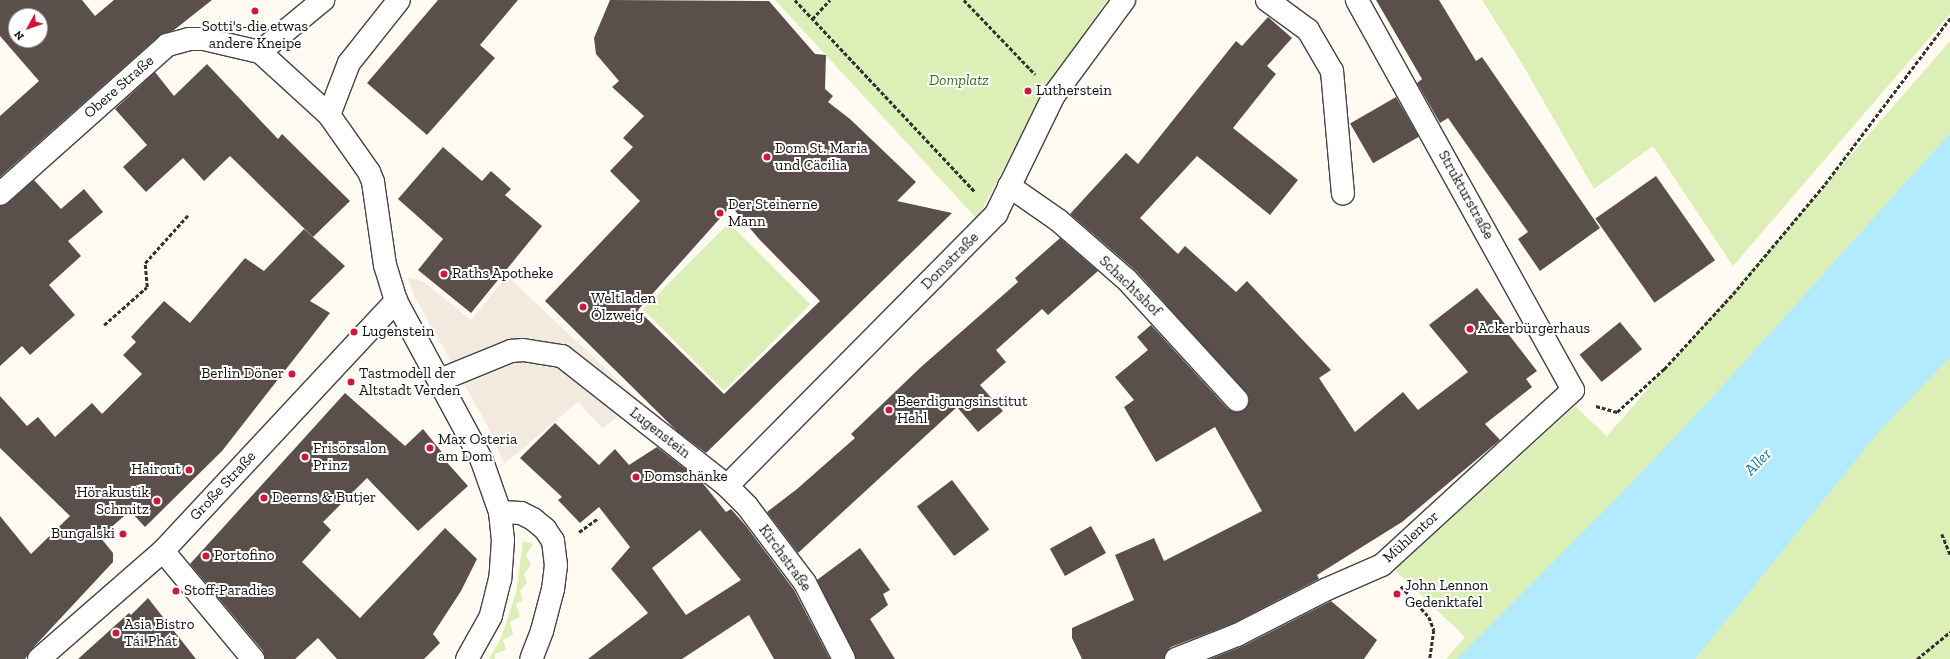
<!DOCTYPE html>
<html>
<head>
<meta charset="utf-8">
<style>
	body { margin:0 }
	#map { position:relative; width:1950px; height:659px; overflow:hidden; background:#fffbf3; font-family:"Zilla Slab",serif }
	div>[style] { position:absolute }
	.green>* { inset:0; background:#dcefb7; transform-origin:0 0 }
	.plaza>* { inset:0; background:#f2eadf }
	.water>* { inset:0; background:#b1ebfd }
	.building>* { inset:0; background:#5a4f4b; transform-origin:0 0 }
	.path>* { height:2.5px; margin-top:-1.25px; transform-origin:0; background:repeating-linear-gradient(90deg,#323232 0 4px,transparent 0 6px) }
	.roads { filter:drop-shadow(1px 0 #434343) drop-shadow(-1px 0 #434343) drop-shadow(0 1px #434343) drop-shadow(0 -1px #434343) }
	.minor>* { height:22px; margin:-11px; padding:0 11px; transform-origin:11px; border-radius:11px; background:#fff }
	.dots>* { width:11px; height:11px; translate:-50% -50%; box-sizing:border-box; border:2px solid #fff; border-radius:50% }
	span { translate:-50% -50%; white-space:nowrap; text-align:center; line-height:1.15; -webkit-text-stroke:4px #fff; paint-order:stroke }
	.poi-label { font-size:15px; color:#101010 }
	.left { translate:0 -50%; text-align:left }
	.right { translate:-100% -50%; text-align:right }
	.park-label { font-size:15px; color:#367117; font-style:italic }
	.street-label { font-size:15px; color:#101010 }
	.water-label { font-size:16px; color:#097aaa; font-style:italic }
	.north { position:absolute; left:8px; top:8px; width:40px; height:40px; box-sizing:border-box; background:#fff; border:1px solid #9f9f9f; border-radius:50%; rotate:230deg; font-size:11px; font-weight:700; line-height:16px; text-align:center; color:#101010 }
	.north::after { content:''; display:block; margin:auto; width:14px; height:18px; background:#d2163a; clip-path:polygon(50% 0,100% 100%,50% 72%,0 100%) }
</style>
</head>
<body>
<div id="map">
	<div class="green">
		<div style="clip-path:polygon(775px 0,1107px 0,1048px 86px,977px 219px)"></div>
		<div style="clip-path:polygon(1482px 0,1950px 0,1950px 14px,1733px 266px,1653px 146px,1594px 189px,1521px 62px)"></div>
		<div style="clip-path:polygon(1950px 41px,1950px 659px,1446px 659px,1465px 637px,1395px 570px,1575px 406px,1611px 440px,1607px 436px)"></div>
		<div style="left:729px;top:223px;width:115px;height:122px;rotate:45deg"></div>
		<div style="clip-path:polygon(523px 541px,533px 544px,526px 555px,531px 564px,524px 574px,527px 583px,520px 591px,523px 600px,516px 604px,520px 617px,510px 622px,513px 635px,503px 640px,506px 650px,495px 654px,495px 659px,489px 659px,501px 638px,516px 593px)"></div>
	</div>
	<div class="plaza">
		<div style="clip-path:polygon(507px 276px,697px 454px,622px 414px,602px 428px,578px 402px,504px 464px,486px 423px,414px 296px,408px 278px,423px 281px,471px 320px)"></div>
	</div>
	<div class="water">
		<div style="clip-path:polygon(1950px 133px,1950px 357px,1877px 434px,1695px 659px,1457px 659px,1626px 489px,1729px 379px)"></div>
	</div>
	<div class="building">
		<div style="clip-path:polygon(evenodd,0 0,82px 0,95px 16px,114px 0,212px 0,174px 30px,159px 36px,0 177px,0 116px,39px 81px,0 36px,0 0,16px 16px,40px 16px,40px 40px,16px 40px,16px 16px)"></div>
		<div style="clip-path:polygon(438px 0,518px 0,480px 45px,495px 58px,427px 135px,367px 83px)"></div>
		<div style="clip-path:polygon(evenodd,610px 0,769px 1px,815px 54px,826px 55px,825px 89px,833px 96px,828px 102px,850px 119px,916px 182px,897px 201px,952px 213px,706px 453px,678px 432px,545px 301px,640px 201px,610px 171px,633px 147px,623px 138px,644px 116px,612px 87px,619px 81px,596px 54px,594px 38px,610px 0,731px 206px,759px 239px,820px 301px,724px 394px,638px 310px,731px 206px)"></div>
		<div style="clip-path:polygon(1376px 0,1439px 0,1476px 61px,1482px 57px,1600px 228px,1540px 271px,1518px 239px,1528px 232px,1448px 118px,1440px 123px,1417px 83px,1422px 79px)"></div>
		<div style="clip-path:polygon(1268px 17px,1292px 38px,1267px 66px,1276px 74px,1233px 128px,1298px 180px,1270px 215px,1197px 156px,1140px 218px,1178px 254px,1185px 246px,1236px 292px,1247px 281px,1331px 370px,1319px 378px,1355px 432px,1403px 392px,1418px 410px,1468px 372px,1429px 325px,1477px 288px,1512px 333px,1509px 335px,1537px 371px,1526px 379px,1532px 387px,1485px 424px,1500px 440px,1494px 445px,1402px 522px,1317px 575px,1319px 579px,1232px 624px,1171px 647px,1166px 652px,1164px 659px,1082px 659px,1072px 638px,1072px 628px,1134px 600px,1115px 555px,1154px 538px,1164px 561px,1262px 511px,1215px 427px,1156px 462px,1124px 407px,1134px 400px,1115px 377px,1148px 350px,1137px 337px,1151px 325px,1228px 409px,1239px 412px,1245px 409px,1249px 397px,1136px 271px,1070px 214px,1126px 153px,1138px 164px,1236px 41px,1242px 46px)"></div>
		<div style="clip-path:polygon(207px 64px,278px 139px,282px 134px,350px 201px,313px 237px,230px 156px,204px 181px,183px 158px,146px 192px,123px 167px,147px 145px,115px 109px,155px 72px,174px 96px)"></div>
		<div style="left:1396px;top:97px;width:46px;height:53px;rotate:60deg"></div>
		<div style="clip-path:polygon(443px 147px,482px 181px,491px 171px,511px 189px,505px 195px,542px 226px,471px 313px,418px 270px,443px 239px,398px 199px)"></div>
		<div style="left:1656px;top:176px;width:103px;height:74px;rotate:55deg"></div>
		<div style="clip-path:polygon(34px 180px,61px 209px,84px 189px,103px 212px,68px 241px,81px 256px,49px 285px,75px 315px,30px 355px,22px 346px,0 366px,0 206px,8px 203px)"></div>
		<div style="clip-path:polygon(304px 229px,345px 266px,310px 301px,330px 313px,222px 451px,145px 527px,130px 511px,100px 537px,113px 553px,113px 562px,31px 650px,25px 659px,0 659px,0 516px,31px 554px,70px 516px,0 448px,0 396px,27px 426px,38px 417px,55px 437px,92px 403px,102px 414px,142px 374px,123px 355px,136px 342px,131px 337px,164px 301px,190px 323px,245px 258px,264px 271px)"></div>
		<div style="clip-path:polygon(1060px 238px,1098px 271px,1048px 315px,1042px 309px,996px 350px,1006px 362px,980px 385px,1003px 411px,978px 432px,957px 407px,798px 553px,767px 512px,797px 489px,855px 438px,851px 434px,921px 367px,1018px 282px,1015px 278px)"></div>
		<div style="left:1620px;top:322px;width:35px;height:52px;rotate:51deg"></div>
		<div style="clip-path:polygon(345px 393px,405px 446px,423px 429px,445px 456px,443px 458px,468px 486px,418px 531px,367px 478px,323px 522px,331px 530px,302px 562px,360px 618px,445px 528px,477px 559px,461px 591px,433px 634px,440px 643px,424px 659px,337px 659px,318px 638px,295px 659px,265px 659px,263px 651px,190px 564px)"></div>
		<div style="clip-path:polygon(evenodd,555px 423px,599px 465px,615px 449px,629px 465px,657px 447px,701px 481px,726px 512px,731px 509px,746px 526px,794px 590px,830px 659px,774px 659px,749px 615px,682px 659px,588px 659px,648px 613px,611px 569px,630px 547px,599px 507px,580px 523px,558px 500px,562px 497px,520px 458px,555px 423px,700px 530px,741px 580px,686px 615px,652px 568px,700px 530px)"></div>
		<div style="left:952px;top:480px;width:62px;height:44px;rotate:53deg"></div>
		<div style="left:1091px;top:526px;width:31px;height:47px;rotate:61deg"></div>
		<div style="clip-path:polygon(860px 548px,890px 590px,883px 594px,888px 605px,870px 619px,895px 659px,856px 659px,817px 580px)"></div>
		<div style="clip-path:polygon(148px 598px,196px 659px,78px 659px,129px 613px,131px 615px)"></div>
		<div style="clip-path:polygon(1331px 601px,1377px 640px,1364px 659px,1210px 659px,1243px 646px)"></div>
	</div>
	<div class="path">
		<div style="left:795px;top:0;width:263px;rotate:46.8deg"></div>
		<div style="left:964px;top:0;width:103px;rotate:46.2deg"></div>
		<div style="left:812px;top:19px;width:26px;rotate:-47deg"></div>
		<div style="left:104px;top:325px;width:57px;rotate:-41.5deg"></div>
		<div style="left:147px;top:287px;width:24px;rotate:-95deg"></div>
		<div style="left:145px;top:263px;width:64px;rotate:-48.1deg"></div>
		<div style="left:1596px;top:406px;width:22px;rotate:16deg"></div>
		<div style="left:1617px;top:412px;width:64px;rotate:-42.5deg"></div>
		<div style="left:1664px;top:369px;width:102px;rotate:-47.4deg"></div>
		<div style="left:1733px;top:294px;width:143px;rotate:-50.1deg"></div>
		<div style="left:1825px;top:184px;width:208px;rotate:-53deg"></div>
		<div style="left:579px;top:532px;width:24px;rotate:-36deg"></div>
		<div style="left:1942px;top:534px;width:22px;rotate:68deg"></div>
		<div style="left:1401px;top:586px;width:42px;rotate:47.9deg"></div>
		<div style="left:1429px;top:617px;width:14px;rotate:69deg"></div>
		<div style="left:1434px;top:630px;width:29px;rotate:98deg"></div>
		<div style="left:1917px;top:659px;width:43px;rotate:-39.3deg"></div>
	</div>
	<div class="roads">
		<div class="minor">
			<div style="left:1267px;top:0;width:51px;rotate:36.2deg"></div>
			<div style="left:1308px;top:30px;width:48px;rotate:59.7deg"></div>
			<div style="left:1332px;top:71px;width:123px;rotate:84.9deg"></div>
			<div style="left:260px;top:52px;width:82px;rotate:-39.5deg"></div>
			<div style="left:329px;top:115px;width:56px;rotate:-69deg"></div>
			<div style="left:349px;top:63px;width:80px;rotate:-51.6deg"></div>
			<div style="left:1009px;top:186px;width:60px;rotate:34.8deg"></div>
			<div style="left:1058px;top:220px;width:91px;rotate:41deg"></div>
			<div style="left:1127px;top:280px;width:163px;rotate:47.5deg"></div>
			<div style="left:0;top:194px;width:224px;rotate:-41.7deg"></div>
			<div style="left:167px;top:45px;width:23px;rotate:-15deg"></div>
			<div style="left:189px;top:39px;width:15px"></div>
			<div style="left:204px;top:39px;width:57px;rotate:13.1deg"></div>
			<div style="left:260px;top:52px;width:93px;rotate:42.4deg"></div>
			<div style="left:329px;top:115px;width:70px;rotate:54.9deg"></div>
			<div style="left:369px;top:172px;width:11px;rotate:68deg"></div>
			<div style="left:373px;top:182px;width:84px;rotate:81.8deg"></div>
			<div style="left:385px;top:265px;width:38px;rotate:73deg"></div>
			<div style="left:396px;top:301px;width:182px;rotate:61.7deg"></div>
			<div style="left:482px;top:461px;width:54px;rotate:70.6deg"></div>
			<div style="left:500px;top:512px;width:28px;rotate:84deg"></div>
			<div style="left:503px;top:540px;width:39px;rotate:94deg"></div>
			<div style="left:500px;top:579px;width:38px;rotate:104deg"></div>
			<div style="left:491px;top:616px;width:49px;rotate:119.2deg"></div>
			<div style="left:440px;top:380px;width:77px;rotate:-22.2deg"></div>
			<div style="left:511px;top:351px;width:12px;rotate:-5deg"></div>
			<div style="left:523px;top:350px;width:39px;rotate:9deg"></div>
			<div style="left:562px;top:356px;width:210px;rotate:38.2deg"></div>
			<div style="left:727px;top:486px;width:28px;rotate:45deg"></div>
			<div style="left:747px;top:506px;width:96px;rotate:53deg"></div>
			<div style="left:805px;top:583px;width:85px;rotate:62.8deg"></div>
			<div style="left:727px;top:486px;width:383px;rotate:-45.3deg"></div>
			<div style="left:996px;top:214px;width:132px;rotate:-64deg"></div>
			<div style="left:1054px;top:95px;width:118px;rotate:-53.6deg"></div>
			<div style="left:500px;top:512px;width:21px;rotate:3deg"></div>
			<div style="left:521px;top:513px;width:13px;rotate:27deg"></div>
			<div style="left:533px;top:519px;width:16px;rotate:40deg"></div>
			<div style="left:545px;top:529px;width:14px;rotate:56deg"></div>
			<div style="left:553px;top:541px;width:24px;rotate:83deg"></div>
			<div style="left:556px;top:565px;width:24px;rotate:97deg"></div>
			<div style="left:553px;top:589px;width:43px;rotate:104.7deg"></div>
			<div style="left:542px;top:631px;width:30px;rotate:111deg"></div>
			<div style="left:163px;top:551px;width:141px;rotate:50.2deg"></div>
			<div style="left:39px;top:659px;width:164px;rotate:-41.1deg"></div>
			<div style="left:163px;top:551px;width:342px;rotate:-47deg"></div>
			<div style="left:1176px;top:659px;width:66px;rotate:-21.5deg"></div>
			<div style="left:1237px;top:635px;width:101px;rotate:-27.1deg"></div>
			<div style="left:1327px;top:589px;width:60px;rotate:-23.6deg"></div>
			<div style="left:1382px;top:565px;width:259px;rotate:-42.5deg"></div>
			<div style="left:1573px;top:390px;width:446px;rotate:-119deg"></div>
		</div>
	</div>
	<div class="dots">
		<div style="left:255px;top:11px;background:#d2163a"></div>
		<div style="left:1028px;top:91px;background:#d2163a"></div>
		<div style="left:767px;top:157px;background:#d2163a"></div>
		<div style="left:720px;top:213px;background:#d2163a"></div>
		<div style="left:444px;top:274px;background:#d2163a"></div>
		<div style="left:583px;top:307px;background:#d2163a"></div>
		<div style="left:1470px;top:329px;background:#d2163a"></div>
		<div style="left:354px;top:332px;background:#d2163a"></div>
		<div style="left:292px;top:374px;background:#d2163a"></div>
		<div style="left:351px;top:382px;background:#d2163a"></div>
		<div style="left:889px;top:410px;background:#d2163a"></div>
		<div style="left:430px;top:448px;background:#d2163a"></div>
		<div style="left:305px;top:457px;background:#d2163a"></div>
		<div style="left:189px;top:470px;background:#d2163a"></div>
		<div style="left:636px;top:477px;background:#d2163a"></div>
		<div style="left:264px;top:498px;background:#d2163a"></div>
		<div style="left:157px;top:501px;background:#d2163a"></div>
		<div style="left:123px;top:534px;background:#d2163a"></div>
		<div style="left:206px;top:556px;background:#d2163a"></div>
		<div style="left:176px;top:591px;background:#d2163a"></div>
		<div style="left:1397px;top:594px;background:#d2163a"></div>
		<div style="left:116px;top:633px;background:#d2163a"></div>
	</div>
	<div class="poi-label">
		<span style="left:255px;top:35px">Sotti's-die etwas<br>andere Kneipe</span>
		<span class="left" style="left:1036px;top:91px">Lutherstein</span>
		<span class="left" style="left:775px;top:157px">Dom St. Maria<br>und Cäcilia</span>
		<span class="left" style="left:728px;top:213px">Der Steinerne<br>Mann</span>
		<span class="left" style="left:452px;top:274px">Raths Apotheke</span>
		<span class="left" style="left:591px;top:307px">Weltladen<br>Ölzweig</span>
		<span class="left" style="left:1478px;top:329px">Ackerbürgerhaus</span>
		<span class="left" style="left:362px;top:332px">Lugenstein</span>
		<span class="left" style="left:359px;top:382px">Tastmodell der<br>Altstadt Verden</span>
		<span class="right" style="left:284px;top:374px">Berlin Döner</span>
		<span class="left" style="left:897px;top:410px">Beerdigungsinstitut<br>Hehl</span>
		<span class="left" style="left:438px;top:448px">Max Osteria<br>am Dom</span>
		<span class="left" style="left:313px;top:457px">Frisörsalon<br>Prinz</span>
		<span class="right" style="left:181px;top:470px">Haircut</span>
		<span class="left" style="left:644px;top:477px">Domschänke</span>
		<span class="right" style="left:149px;top:501px">Hörakustik<br>Schmitz</span>
		<span class="left" style="left:272px;top:498px">Deerns &amp; Butjer</span>
		<span class="right" style="left:115px;top:534px">Bungalski</span>
		<span class="left" style="left:214px;top:556px">Portofino</span>
		<span class="left" style="left:1405px;top:594px">John Lennon<br>Gedenktafel</span>
		<span class="left" style="left:184px;top:591px">Stoff-Paradies</span>
		<span class="left" style="left:124px;top:633px">Asia Bistro<br>Tái Phát</span>
	</div>
	<div class="park-label">
		<span style="left:959px;top:81px">Domplatz</span>
	</div>
	<div class="street-label">
		<span style="left:119px;top:87px;rotate:-41deg">Obere Straße</span>
		<span style="left:1466px;top:195px;rotate:61deg">Strukturstraße</span>
		<span style="left:950px;top:261px;rotate:-45deg">Domstraße</span>
		<span style="left:1130px;top:286px;rotate:44deg">Schachtshof</span>
		<span style="left:660px;top:433px;rotate:38deg">Lugenstein</span>
		<span style="left:223px;top:486px;rotate:-47deg">Große Straße</span>
		<span style="left:1411px;top:537px;rotate:-42deg">Mühlentor</span>
		<span style="left:785px;top:558px;rotate:54deg">Kirchstraße</span>
	</div>
	<div class="water-label">
		<span style="left:1758px;top:462px;rotate:-46deg">Aller</span>
	</div>
	<div class="north">N</div>
</div>
</body>
</html>
